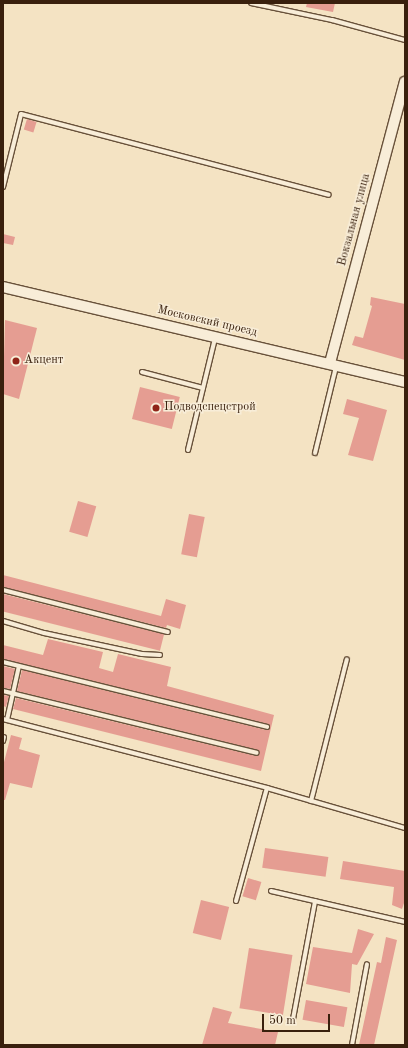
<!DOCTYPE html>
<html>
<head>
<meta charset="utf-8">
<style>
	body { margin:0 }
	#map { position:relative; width:408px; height:1048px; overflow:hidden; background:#f4e3c3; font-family:"Old Standard TT",serif }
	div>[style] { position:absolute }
	.building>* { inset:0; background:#e59d92; transform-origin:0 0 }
	.roads { filter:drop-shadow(1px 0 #68513a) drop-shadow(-1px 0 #68513a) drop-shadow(0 1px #68513a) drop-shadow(0 -1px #68513a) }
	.service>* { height:4px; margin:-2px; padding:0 2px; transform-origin:2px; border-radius:2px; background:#f8edd8 }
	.tertiary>* { height:10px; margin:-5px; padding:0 5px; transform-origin:5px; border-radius:5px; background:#f8edd8 }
	.dots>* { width:11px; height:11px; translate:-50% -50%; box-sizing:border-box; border:2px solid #f8edd8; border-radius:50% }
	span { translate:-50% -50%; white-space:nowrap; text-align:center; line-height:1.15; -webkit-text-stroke:3px #f8edd8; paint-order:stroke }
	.street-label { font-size:12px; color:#39200d }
	.poi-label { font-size:12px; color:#39200d }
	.left { translate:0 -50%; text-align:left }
	.frame { position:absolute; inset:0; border:4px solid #39200d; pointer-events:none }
	.scale { position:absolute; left:262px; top:1014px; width:68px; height:18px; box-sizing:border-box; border:2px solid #39200d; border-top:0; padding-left:5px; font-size:12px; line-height:14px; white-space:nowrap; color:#39200d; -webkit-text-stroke:3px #f8edd8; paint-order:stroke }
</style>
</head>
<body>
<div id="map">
	<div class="building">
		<div style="clip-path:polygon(307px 3px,335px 3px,333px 12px,306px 7px)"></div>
		<div style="left:27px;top:119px;width:10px;height:11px;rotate:17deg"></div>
		<div style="clip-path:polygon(3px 234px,15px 237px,13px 245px,3px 243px)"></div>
		<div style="clip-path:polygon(371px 297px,405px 304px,405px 360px,352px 345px,355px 336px,363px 338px,372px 306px,370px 305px)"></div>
		<div style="clip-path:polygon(5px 320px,37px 328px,19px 399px,3px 394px)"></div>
		<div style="left:140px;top:387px;width:41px;height:33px;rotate:14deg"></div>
		<div style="clip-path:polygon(347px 399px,387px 410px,373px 461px,348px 455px,359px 418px,343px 414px)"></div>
		<div style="left:78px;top:501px;width:19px;height:32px;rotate:16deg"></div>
		<div style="left:189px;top:514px;width:16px;height:41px;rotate:11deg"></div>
		<div style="clip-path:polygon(3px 575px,161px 616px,166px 599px,186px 605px,180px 629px,167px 625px,166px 628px,3px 587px)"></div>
		<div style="left:3px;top:594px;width:166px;height:17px;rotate:14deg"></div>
		<div style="clip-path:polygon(48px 639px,103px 652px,99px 668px,113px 672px,118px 654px,171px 667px,167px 686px,274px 715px,261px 771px,13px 709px,16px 698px,256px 756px,260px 754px,258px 750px,17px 691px,22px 670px,266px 730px,270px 728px,268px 724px,3px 659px,3px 645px,43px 655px)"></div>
		<div style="clip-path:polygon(3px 666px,15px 669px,10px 689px,3px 688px)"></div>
		<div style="clip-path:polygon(3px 695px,9px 696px,6px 707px,3px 706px)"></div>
		<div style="clip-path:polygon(11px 735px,22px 738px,19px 749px,40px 755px,32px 788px,10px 783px,5px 800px,3px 800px,3px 766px)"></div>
		<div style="left:265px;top:848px;width:64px;height:20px;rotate:8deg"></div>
		<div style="clip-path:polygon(343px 861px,405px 871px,405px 900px,402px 909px,392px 905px,394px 887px,340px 879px)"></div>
		<div style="left:248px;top:878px;width:14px;height:19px;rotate:17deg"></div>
		<div style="left:201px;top:900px;width:29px;height:34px;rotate:14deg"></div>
		<div style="clip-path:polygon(358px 929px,374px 934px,357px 965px,352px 964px,350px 993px,306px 984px,313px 947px,352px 953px)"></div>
		<div style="clip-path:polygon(386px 937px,397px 940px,374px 1045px,359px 1045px,377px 962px,381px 963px)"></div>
		<div style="left:249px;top:948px;width:44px;height:61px;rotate:9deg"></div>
		<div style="left:306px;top:1000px;width:42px;height:20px;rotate:10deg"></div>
		<div style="clip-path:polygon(213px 1007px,232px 1012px,228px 1023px,278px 1032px,275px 1045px,202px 1045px)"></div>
	</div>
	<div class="roads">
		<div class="service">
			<div style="left:251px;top:3px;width:83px;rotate:11.9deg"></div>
			<div style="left:332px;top:20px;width:76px;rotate:15.3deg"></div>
			<div style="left:3px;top:187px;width:75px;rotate:-76.1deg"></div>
			<div style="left:21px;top:114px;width:318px;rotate:14.7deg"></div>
			<div style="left:142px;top:372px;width:63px;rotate:14.7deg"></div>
			<div style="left:188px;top:450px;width:115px;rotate:-76.4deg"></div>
			<div style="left:315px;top:453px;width:89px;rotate:-76.3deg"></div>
			<div style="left:3px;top:590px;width:170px;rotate:14.3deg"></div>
			<div style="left:3px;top:621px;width:43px;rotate:16.3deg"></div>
			<div style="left:44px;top:633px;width:100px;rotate:12.1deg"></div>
			<div style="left:142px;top:654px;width:18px;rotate:3deg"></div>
			<div style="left:3px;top:662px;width:272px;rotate:13.8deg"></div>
			<div style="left:3px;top:691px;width:261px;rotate:13.7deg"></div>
			<div style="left:3px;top:719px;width:273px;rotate:14.6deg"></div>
			<div style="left:267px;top:788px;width:144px;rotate:16.2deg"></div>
			<div style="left:7px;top:720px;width:55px;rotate:-77.5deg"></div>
			<div style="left:3px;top:741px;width:4px;rotate:-76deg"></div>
			<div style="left:311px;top:801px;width:146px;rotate:-75.8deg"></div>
			<div style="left:271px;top:891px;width:138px;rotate:13deg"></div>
			<div style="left:236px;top:901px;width:117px;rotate:-74.7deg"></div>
			<div style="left:293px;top:1019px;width:120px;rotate:-79.4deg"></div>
			<div style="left:352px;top:1045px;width:82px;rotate:-79.5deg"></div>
		</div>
		<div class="tertiary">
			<div style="left:3px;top:287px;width:413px;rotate:13.3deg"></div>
			<div style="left:330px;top:363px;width:291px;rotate:-75.1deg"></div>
		</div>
	</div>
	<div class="dots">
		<div style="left:16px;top:361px;background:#8f2418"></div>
		<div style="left:156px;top:408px;background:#8f2418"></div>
	</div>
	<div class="street-label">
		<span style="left:355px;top:220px;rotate:-75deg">Вокзальная улица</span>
		<span style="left:207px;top:322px;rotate:13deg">Московский проезд</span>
	</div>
	<div class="poi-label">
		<span class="left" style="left:24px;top:361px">Акцент</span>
		<span class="left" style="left:164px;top:408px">Подводспецстрой</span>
	</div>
	<div class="frame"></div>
	<div class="scale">50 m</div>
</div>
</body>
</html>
